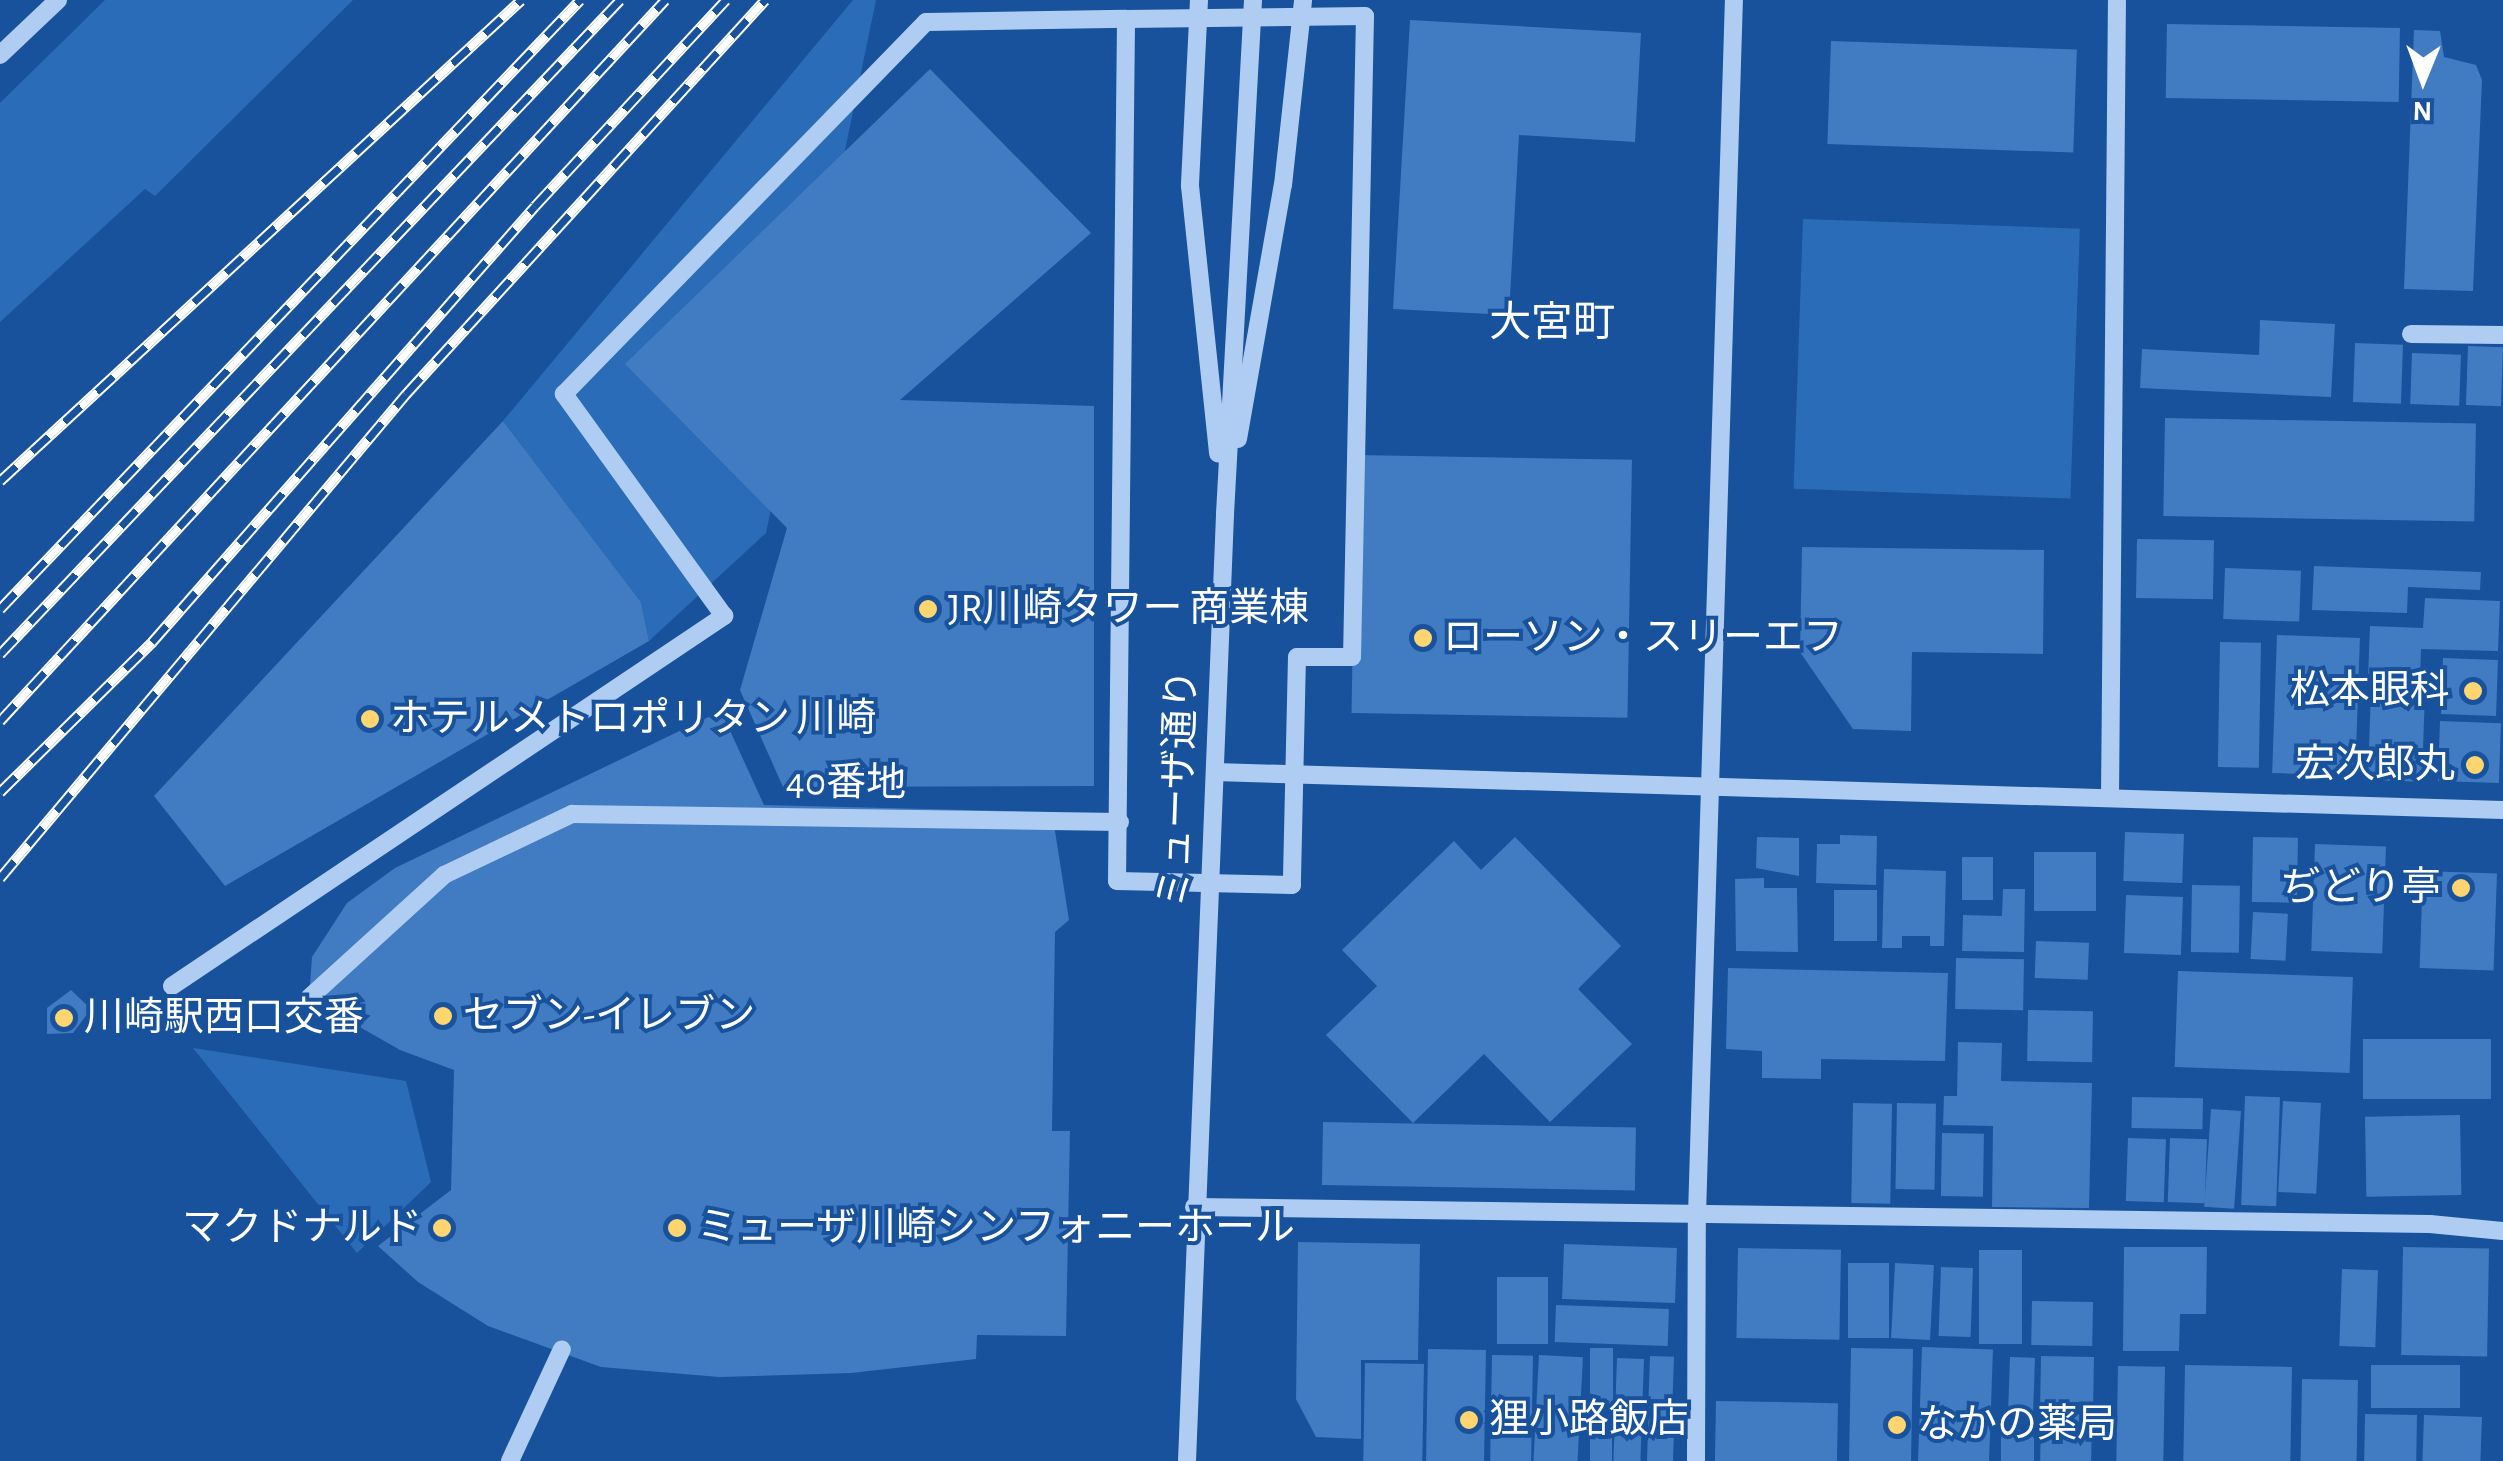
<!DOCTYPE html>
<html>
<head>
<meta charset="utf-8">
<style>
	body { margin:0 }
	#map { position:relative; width:2503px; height:1461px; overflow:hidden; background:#18529c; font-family:"Alegreya Sans","Noto Sans JP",sans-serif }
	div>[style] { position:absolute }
	.green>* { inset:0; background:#2b6cb9; transform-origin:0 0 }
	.building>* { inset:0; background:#417bc2; transform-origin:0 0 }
	.minor>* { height:18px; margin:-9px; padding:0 9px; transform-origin:9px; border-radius:9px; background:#afcdf2 }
	.rail>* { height:11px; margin-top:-5.5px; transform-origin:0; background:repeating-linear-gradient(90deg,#18529c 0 22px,#fff 0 44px); box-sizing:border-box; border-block:2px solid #fff }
	.minor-bridge>* { height:18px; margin:-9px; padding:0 9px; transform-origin:9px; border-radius:9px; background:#afcdf2 }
	.dots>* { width:28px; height:28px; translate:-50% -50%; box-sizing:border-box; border:5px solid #18529c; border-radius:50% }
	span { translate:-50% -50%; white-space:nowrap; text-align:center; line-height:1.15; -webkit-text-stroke:8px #18529c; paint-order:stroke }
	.poi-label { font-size:40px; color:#fff }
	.left { translate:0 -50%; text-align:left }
	.right { translate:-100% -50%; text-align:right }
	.street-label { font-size:40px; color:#fff }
	.neighbourhood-label { font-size:42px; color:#fff }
	.north { position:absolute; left:2373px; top:30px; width:100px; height:100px; -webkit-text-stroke:8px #18529c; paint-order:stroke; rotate:181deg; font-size:28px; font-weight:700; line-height:40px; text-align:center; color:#fff }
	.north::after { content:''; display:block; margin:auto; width:35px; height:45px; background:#fff; clip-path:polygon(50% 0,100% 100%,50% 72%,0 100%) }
</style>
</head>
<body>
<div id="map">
	<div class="green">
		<div style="clip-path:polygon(105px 0,353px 0,155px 196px,145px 189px,0 322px,0 103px)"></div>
		<div style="clip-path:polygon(853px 0,876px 0,766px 533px,649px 641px,641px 602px,503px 421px)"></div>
		<div style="left:1803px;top:219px;width:277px;height:270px;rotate:2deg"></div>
		<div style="clip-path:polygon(193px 1048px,406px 1081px,431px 1182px,357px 1253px)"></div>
	</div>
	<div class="building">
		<div style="clip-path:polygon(1410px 20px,1641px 33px,1635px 142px,1519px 135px,1509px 315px,1393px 309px)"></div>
		<div style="left:2167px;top:24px;width:233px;height:74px;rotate:1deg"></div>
		<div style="clip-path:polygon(2414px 30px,2440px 31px,2444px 57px,2476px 65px,2482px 80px,2473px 291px,2404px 289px)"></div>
		<div style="left:1831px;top:41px;width:246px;height:103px;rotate:2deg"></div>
		<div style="clip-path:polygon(930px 69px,1091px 233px,900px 400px,1094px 406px,1094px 786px,783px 787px,740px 690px,787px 528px,625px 364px)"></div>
		<div style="clip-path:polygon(2260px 320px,2335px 324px,2331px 397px,2140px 388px,2142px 349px,2259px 355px)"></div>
		<div style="left:2355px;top:343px;width:48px;height:59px;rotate:2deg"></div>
		<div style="left:2468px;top:346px;width:35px;height:59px;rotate:2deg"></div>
		<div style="left:2412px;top:353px;width:49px;height:51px;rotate:2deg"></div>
		<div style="left:2165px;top:418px;width:311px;height:98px;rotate:1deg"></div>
		<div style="clip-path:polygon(503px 421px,641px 602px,649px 641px,225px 886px,154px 796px)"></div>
		<div style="left:1356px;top:455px;width:276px;height:258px;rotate:1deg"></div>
		<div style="left:2137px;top:539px;width:77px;height:59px;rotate:1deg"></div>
		<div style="clip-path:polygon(1802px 547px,2044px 550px,2043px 654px,1912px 652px,1911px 731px,1853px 729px,1800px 652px)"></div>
		<div style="clip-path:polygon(2314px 566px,2481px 572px,2480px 590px,2408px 587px,2407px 613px,2312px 610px)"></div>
		<div style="left:2225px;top:568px;width:76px;height:51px;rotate:2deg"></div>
		<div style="clip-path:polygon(2425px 598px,2500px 601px,2498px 651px,2421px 649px,2420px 679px,2368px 678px,2370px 626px,2423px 628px)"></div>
		<div style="left:2277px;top:635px;width:83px;height:138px;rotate:2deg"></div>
		<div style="left:2220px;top:642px;width:41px;height:125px;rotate:1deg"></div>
		<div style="left:2443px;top:658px;width:55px;height:56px;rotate:2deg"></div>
		<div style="left:2371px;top:691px;width:54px;height:89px;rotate:2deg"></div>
		<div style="clip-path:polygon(721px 711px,764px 805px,1052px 812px,1069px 920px,1055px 932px,1052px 1131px,1070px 1131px,1066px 1336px,977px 1335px,976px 1359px,851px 1373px,719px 1377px,601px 1367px,488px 1326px,418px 1282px,378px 1246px,451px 1190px,454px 1070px,400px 1050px,309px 998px,312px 957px,347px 903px,395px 868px)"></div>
		<div style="left:2440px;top:721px;width:61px;height:60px;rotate:2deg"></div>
		<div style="left:2125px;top:832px;width:59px;height:49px;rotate:2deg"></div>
		<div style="clip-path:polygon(1840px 835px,1877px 836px,1876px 885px,1816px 883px,1817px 844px,1840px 844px)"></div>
		<div style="clip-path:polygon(1515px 837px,1621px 946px,1578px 989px,1632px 1044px,1550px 1122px,1484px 1054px,1413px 1123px,1326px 1035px,1377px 986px,1342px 950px,1454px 841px,1481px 870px)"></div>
		<div style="clip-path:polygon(1757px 837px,1799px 838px,1799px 876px,1756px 868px)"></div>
		<div style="left:2253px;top:837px;width:45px;height:65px;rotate:1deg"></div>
		<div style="left:2315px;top:844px;width:71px;height:107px;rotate:2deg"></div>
		<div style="left:2034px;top:852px;width:62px;height:59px"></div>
		<div style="left:1962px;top:857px;width:31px;height:43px"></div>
		<div style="clip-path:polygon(1884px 869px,1946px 871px,1944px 946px,1930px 946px,1930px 936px,1902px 936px,1902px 948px,1882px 948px)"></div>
		<div style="left:2423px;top:871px;width:74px;height:97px;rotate:2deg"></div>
		<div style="clip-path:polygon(1764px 878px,1764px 888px,1797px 888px,1798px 952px,1736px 951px,1735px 879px)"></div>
		<div style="left:2192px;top:885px;width:48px;height:67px;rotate:1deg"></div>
		<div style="clip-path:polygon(2003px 889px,2025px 889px,2024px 952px,1962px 951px,1963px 915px,2002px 916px)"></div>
		<div style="left:1834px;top:890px;width:43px;height:51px"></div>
		<div style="left:2126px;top:895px;width:57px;height:58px;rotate:2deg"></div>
		<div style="left:2253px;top:912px;width:35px;height:47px;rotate:3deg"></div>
		<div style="left:2036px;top:941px;width:53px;height:37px;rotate:2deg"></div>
		<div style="left:1956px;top:958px;width:68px;height:51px;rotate:1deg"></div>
		<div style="clip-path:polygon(1728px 968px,1948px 973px,1945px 1061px,1821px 1059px,1821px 1079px,1762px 1078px,1762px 1051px,1726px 1049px)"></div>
		<div style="left:2178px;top:971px;width:175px;height:96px;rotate:2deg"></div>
		<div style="clip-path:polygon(71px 990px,91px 1009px,73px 1033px,47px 1034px,47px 1008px)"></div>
		<div style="left:2028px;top:1010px;width:65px;height:51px;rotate:1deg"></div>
		<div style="left:2363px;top:1039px;width:128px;height:60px"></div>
		<div style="clip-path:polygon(1958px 1042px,2002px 1043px,2001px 1081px,2092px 1083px,2089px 1208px,1992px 1207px,1993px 1126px,1943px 1125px,1944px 1096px,1957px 1096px)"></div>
		<div style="left:2245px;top:1096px;width:35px;height:109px;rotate:2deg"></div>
		<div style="left:2132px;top:1097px;width:71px;height:31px;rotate:1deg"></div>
		<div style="left:2283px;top:1101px;width:38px;height:91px;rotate:3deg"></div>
		<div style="left:1853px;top:1103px;width:39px;height:100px;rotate:1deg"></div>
		<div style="left:1897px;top:1103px;width:39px;height:86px;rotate:1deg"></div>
		<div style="left:2211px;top:1109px;width:30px;height:98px;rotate:4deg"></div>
		<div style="left:2460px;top:1115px;width:80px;height:95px;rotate:89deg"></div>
		<div style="left:1323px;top:1122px;width:313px;height:63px;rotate:1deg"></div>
		<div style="left:1942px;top:1133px;width:42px;height:63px;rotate:1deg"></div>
		<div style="left:2128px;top:1138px;width:38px;height:63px;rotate:2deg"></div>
		<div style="left:2170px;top:1138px;width:37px;height:64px;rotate:2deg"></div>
		<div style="clip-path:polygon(1298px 1242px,1420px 1244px,1418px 1360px,1361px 1360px,1361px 1439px,1316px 1437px,1296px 1399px)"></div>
		<div style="left:1564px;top:1244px;width:113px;height:55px;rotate:2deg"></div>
		<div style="clip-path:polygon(2124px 1247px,2207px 1247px,2206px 1314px,2180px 1314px,2179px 1351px,2123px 1351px)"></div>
		<div style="left:2403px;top:1247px;width:86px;height:108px;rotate:1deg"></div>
		<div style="left:1738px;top:1248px;width:103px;height:90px;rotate:1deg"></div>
		<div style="left:1979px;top:1250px;width:43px;height:94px"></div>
		<div style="left:1848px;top:1263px;width:41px;height:75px"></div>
		<div style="left:1895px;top:1263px;width:39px;height:75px;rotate:3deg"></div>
		<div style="left:1941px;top:1267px;width:32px;height:69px;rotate:2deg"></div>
		<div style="left:2342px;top:1269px;width:36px;height:77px;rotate:2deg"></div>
		<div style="left:1497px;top:1277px;width:51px;height:67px"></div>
		<div style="left:2032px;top:1301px;width:61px;height:44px;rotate:1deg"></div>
		<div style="left:1556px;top:1305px;width:113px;height:37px;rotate:2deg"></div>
		<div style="left:1922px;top:1347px;width:71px;height:114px;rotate:2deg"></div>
		<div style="left:1590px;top:1348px;width:23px;height:63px"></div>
		<div style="left:1851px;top:1348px;width:62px;height:113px;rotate:1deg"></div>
		<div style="left:1428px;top:1349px;width:58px;height:112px;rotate:1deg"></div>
		<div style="left:1492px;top:1355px;width:41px;height:106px;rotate:1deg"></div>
		<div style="left:1539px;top:1355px;width:44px;height:106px;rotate:3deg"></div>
		<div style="left:1650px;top:1356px;width:24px;height:43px;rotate:2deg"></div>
		<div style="left:2041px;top:1356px;width:53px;height:54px;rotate:1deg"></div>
		<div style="left:2010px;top:1357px;width:25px;height:57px;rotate:2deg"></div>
		<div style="left:1617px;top:1358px;width:27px;height:103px;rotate:2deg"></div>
		<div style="left:1365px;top:1363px;width:59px;height:98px;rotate:1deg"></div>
		<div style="left:2185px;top:1365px;width:107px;height:96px;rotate:1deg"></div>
		<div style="left:2371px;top:1365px;width:89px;height:43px"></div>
		<div style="left:2118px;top:1366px;width:47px;height:95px;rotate:1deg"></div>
		<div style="left:2302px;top:1379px;width:56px;height:82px;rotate:1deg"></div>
		<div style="left:1716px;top:1401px;width:122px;height:60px;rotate:1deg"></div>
		<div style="left:1649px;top:1403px;width:26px;height:58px;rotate:2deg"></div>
		<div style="left:2041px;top:1413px;width:51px;height:48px;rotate:1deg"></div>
		<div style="left:2365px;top:1414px;width:52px;height:47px;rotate:1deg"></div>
		<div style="left:2424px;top:1415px;width:58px;height:46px;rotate:2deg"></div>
		<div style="left:1590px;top:1428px;width:22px;height:33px"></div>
		<div style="left:2001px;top:1430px;width:33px;height:31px"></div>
	</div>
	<div class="minor">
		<div style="left:1199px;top:0;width:186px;rotate:92.8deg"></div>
		<div style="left:1190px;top:186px;width:269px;rotate:84deg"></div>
		<div style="left:0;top:55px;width:80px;rotate:-43.5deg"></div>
		<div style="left:2411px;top:334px;width:92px;rotate:0.6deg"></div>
		<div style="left:1238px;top:439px;width:258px;rotate:-80deg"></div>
		<div style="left:1283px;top:185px;width:186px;rotate:-83.8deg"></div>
		<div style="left:1215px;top:772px;width:1289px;rotate:1.69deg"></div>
		<div style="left:2110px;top:798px;width:798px;rotate:-89.5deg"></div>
		<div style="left:172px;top:986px;width:665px;rotate:-33.83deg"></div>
		<div style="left:724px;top:616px;width:274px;rotate:-125.8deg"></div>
		<div style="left:564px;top:394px;width:519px;rotate:-45.78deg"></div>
		<div style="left:926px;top:22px;width:200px;rotate:-0.9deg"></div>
		<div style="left:309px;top:998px;width:183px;rotate:-42.3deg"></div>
		<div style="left:444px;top:875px;width:142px;rotate:-25.5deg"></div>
		<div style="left:572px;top:814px;width:548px;rotate:0.84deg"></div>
		<div style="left:1194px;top:1207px;width:1236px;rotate:0.79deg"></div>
		<div style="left:2430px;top:1224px;width:73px;rotate:5.5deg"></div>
		<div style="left:510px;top:1461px;width:123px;rotate:-65.1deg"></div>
		<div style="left:1187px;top:1461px;width:948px;rotate:-87.7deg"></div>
		<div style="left:1225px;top:514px;width:515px;rotate:-86.88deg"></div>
		<div style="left:1696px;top:1461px;width:246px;rotate:-89.8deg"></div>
		<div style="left:1697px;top:1215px;width:1216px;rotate:-88.26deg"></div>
	</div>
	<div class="rail">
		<div style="left:0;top:481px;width:709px;rotate:-42.71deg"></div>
		<div style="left:0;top:609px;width:841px;rotate:-46.4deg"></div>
		<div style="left:0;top:654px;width:901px;rotate:-46.53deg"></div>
		<div style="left:0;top:721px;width:981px;rotate:-47.31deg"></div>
		<div style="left:0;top:792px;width:214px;rotate:-44.6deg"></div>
		<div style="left:152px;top:642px;width:580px;rotate:-48.7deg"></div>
		<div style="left:535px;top:206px;width:281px;rotate:-47.2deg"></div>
		<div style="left:0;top:878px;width:632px;rotate:-50.01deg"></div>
		<div style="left:406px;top:394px;width:533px;rotate:-47.66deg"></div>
	</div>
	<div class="minor-bridge">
		<div style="left:1365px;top:16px;width:641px;rotate:91.16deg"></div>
		<div style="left:1352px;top:657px;width:55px;rotate:180deg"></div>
		<div style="left:1297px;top:657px;width:228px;rotate:91.3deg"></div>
		<div style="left:1292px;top:885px;width:175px;rotate:-178.7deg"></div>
		<div style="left:1117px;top:881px;width:862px;rotate:-89.4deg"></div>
		<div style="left:1126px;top:19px;width:239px;rotate:-0.7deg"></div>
	</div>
	<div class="dots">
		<div style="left:928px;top:609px;background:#ffd570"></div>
		<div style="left:1423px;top:638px;background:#ffd570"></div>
		<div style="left:2473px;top:691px;background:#ffd570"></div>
		<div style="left:370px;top:719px;background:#ffd570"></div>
		<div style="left:2475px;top:765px;background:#ffd570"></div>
		<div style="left:2461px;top:888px;background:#ffd570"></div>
		<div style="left:443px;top:1016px;background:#ffd570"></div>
		<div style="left:64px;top:1018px;background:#ffd570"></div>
		<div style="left:442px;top:1228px;background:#ffd570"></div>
		<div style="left:677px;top:1228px;background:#ffd570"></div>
		<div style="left:1469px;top:1420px;background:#ffd570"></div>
		<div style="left:1897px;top:1425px;background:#ffd570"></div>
	</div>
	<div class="poi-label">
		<span class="left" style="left:948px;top:609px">JR川崎タワー 商業棟</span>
		<span class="left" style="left:1443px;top:638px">ローソン・スリーエフ</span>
		<span class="right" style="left:2450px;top:691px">松本眼科</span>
		<span class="left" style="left:390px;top:719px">ホテルメトロポリタン 川崎</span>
		<span class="right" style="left:2455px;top:765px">宏次郎丸</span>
		<span class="right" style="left:2441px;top:888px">ぢどり亭</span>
		<span class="left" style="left:463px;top:1016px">セブン-イレブン</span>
		<span class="left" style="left:84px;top:1018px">川崎駅西口交番</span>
		<span class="right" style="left:422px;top:1228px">マクドナルド</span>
		<span class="left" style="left:697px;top:1228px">ミューザ川崎シンフォニーホール</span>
		<span class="left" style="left:1489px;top:1420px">狸小路飯店</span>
		<span class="left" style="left:1917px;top:1425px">なかの薬局</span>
	</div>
	<div class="street-label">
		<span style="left:846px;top:783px;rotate:1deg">40番地</span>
		<span style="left:1179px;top:789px;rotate:-88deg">ミューザ通り</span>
	</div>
	<div class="neighbourhood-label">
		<span style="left:1552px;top:323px">大宮町</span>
	</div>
	<div class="north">N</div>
</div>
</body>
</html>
